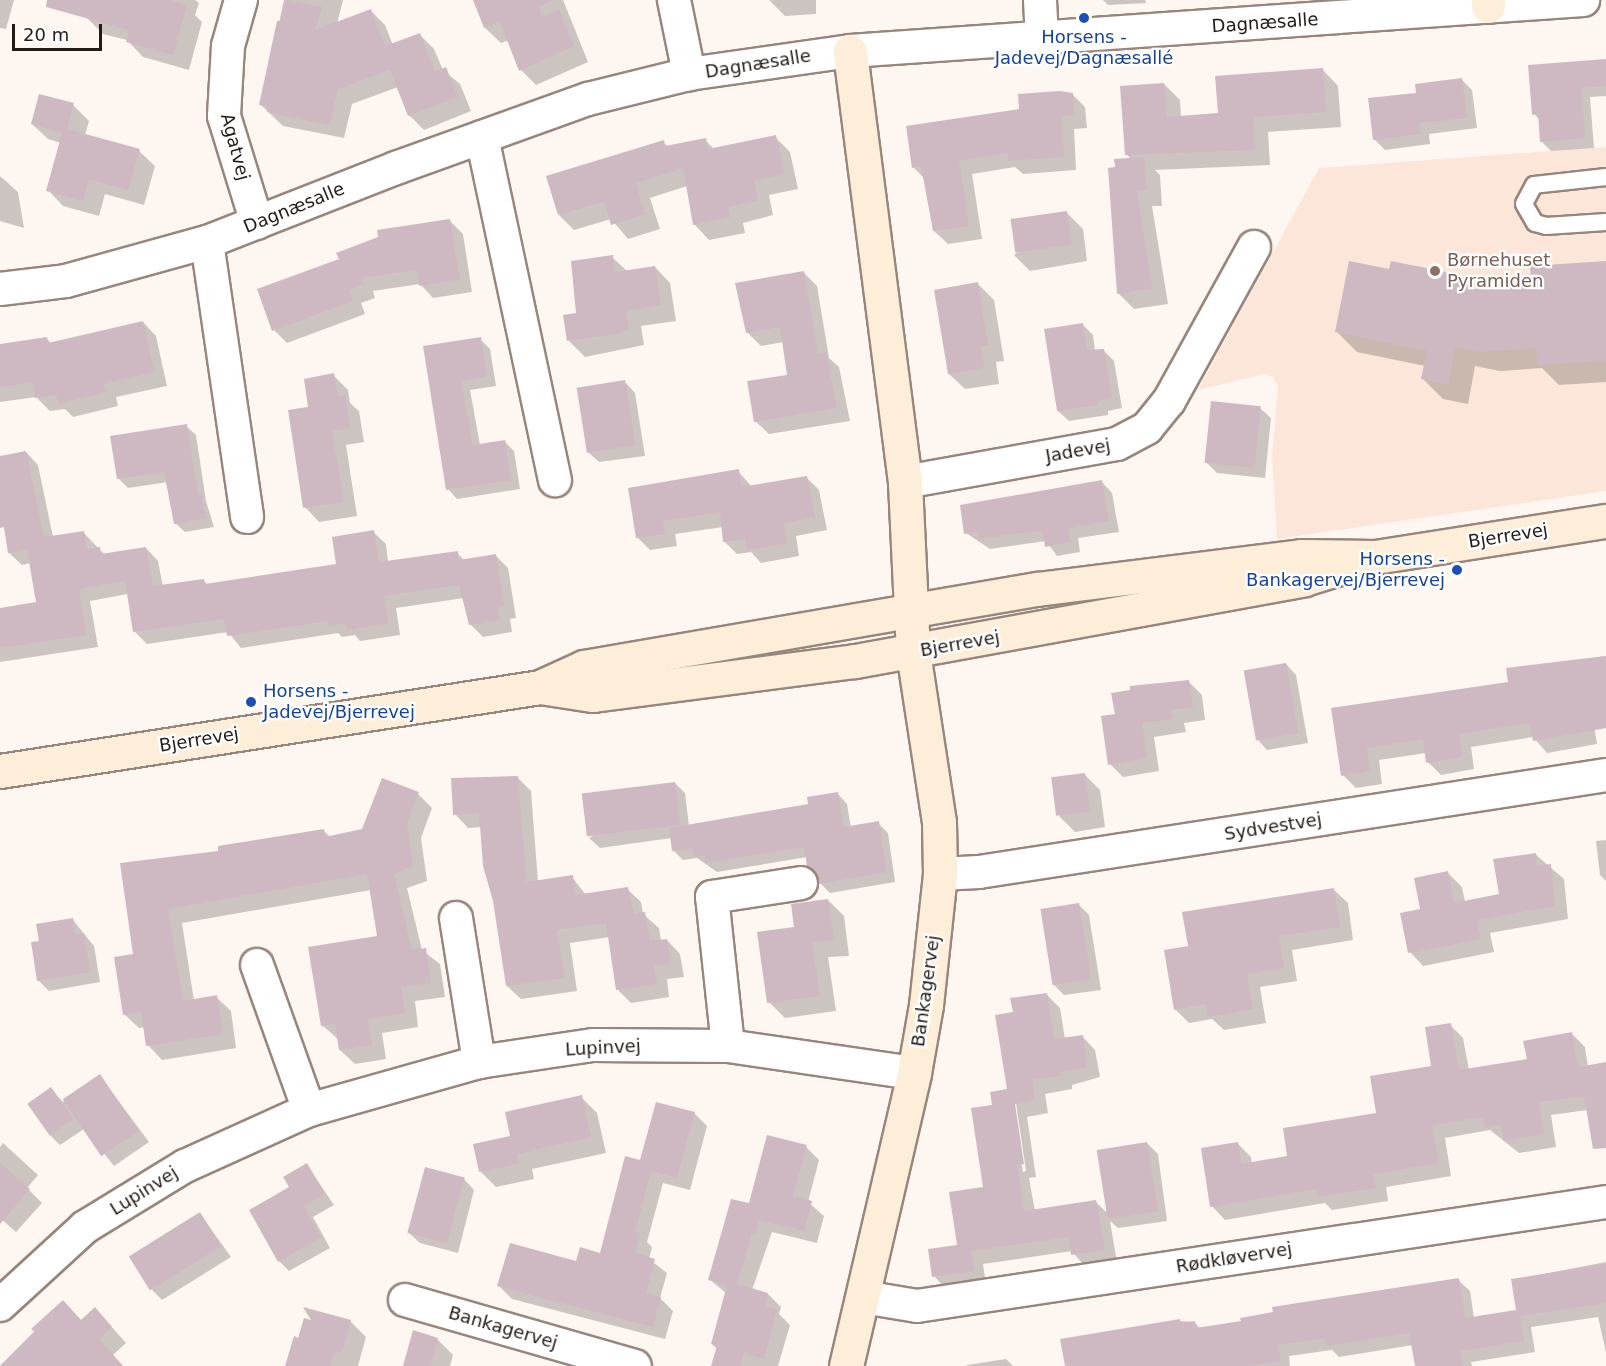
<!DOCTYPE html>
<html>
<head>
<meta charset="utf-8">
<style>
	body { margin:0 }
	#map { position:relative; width:1606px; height:1366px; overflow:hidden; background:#fef6f1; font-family:"DejaVu Sans",sans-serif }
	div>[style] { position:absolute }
	.built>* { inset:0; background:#fce6d9 }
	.shadow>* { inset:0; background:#0003 }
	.building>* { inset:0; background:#ceb9c2; transform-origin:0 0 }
	.roads { filter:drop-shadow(2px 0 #98867c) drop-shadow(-2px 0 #98867c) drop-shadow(0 2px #98867c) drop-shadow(0 -2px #98867c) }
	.lane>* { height:16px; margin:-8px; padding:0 8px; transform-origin:8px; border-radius:8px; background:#fff }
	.street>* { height:32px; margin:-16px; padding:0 16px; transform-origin:16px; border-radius:16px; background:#fff }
	.secondary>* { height:33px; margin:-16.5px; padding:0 16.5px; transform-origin:16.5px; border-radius:16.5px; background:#fdeeda }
	.dots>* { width:16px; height:16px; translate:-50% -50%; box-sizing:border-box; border:3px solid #fff; border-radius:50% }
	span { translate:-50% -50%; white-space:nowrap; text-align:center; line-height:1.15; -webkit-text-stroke:4.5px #fff; paint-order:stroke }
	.street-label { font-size:18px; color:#221b17 }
	.transit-label { font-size:18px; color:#164399 }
	.right { translate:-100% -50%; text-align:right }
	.left { translate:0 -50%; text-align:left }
	.education-label { font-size:18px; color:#785e54 }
	.scale { position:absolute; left:12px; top:24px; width:90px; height:27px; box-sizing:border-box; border:3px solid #221b17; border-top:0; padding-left:8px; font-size:18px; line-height:21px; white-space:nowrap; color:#221b17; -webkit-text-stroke:4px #fff; paint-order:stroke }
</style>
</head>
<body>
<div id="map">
	<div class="built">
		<div style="clip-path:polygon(1606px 147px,1606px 491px,1277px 539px,1272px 457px,1278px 387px,1273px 377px,1265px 374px,1198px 390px,1319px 168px)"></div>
	</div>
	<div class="shadow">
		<div style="clip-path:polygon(0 0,14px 0,6px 29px,0 28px)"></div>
		<div style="clip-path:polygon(92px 0,195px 0,199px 3px,195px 15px,202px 22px,189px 70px,143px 57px,127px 40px,103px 34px,87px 18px)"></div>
		<div style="clip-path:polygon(284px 0,343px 0,337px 24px,370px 10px,385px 25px,393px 45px,420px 35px,434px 49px,443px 70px,460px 84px,471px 111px,424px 130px,409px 115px,398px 87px,352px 104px,344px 138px,283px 126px,261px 105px)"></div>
		<div style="clip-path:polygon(474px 0,563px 0,588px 62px,536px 85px,521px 70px,509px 40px,501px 43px,485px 28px)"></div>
		<div style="clip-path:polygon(769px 0,816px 0,816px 14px,785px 16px)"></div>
		<div style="clip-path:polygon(1103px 0,1145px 0,1146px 3px,1108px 5px)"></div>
		<div style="clip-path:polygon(1606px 60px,1606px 96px,1590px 97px,1594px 148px,1551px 151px,1542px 142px,1540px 120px,1534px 114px)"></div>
		<div style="clip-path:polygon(1323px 70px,1338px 86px,1341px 127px,1268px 132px,1270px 165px,1155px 170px,1160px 175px,1162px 206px,1152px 206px,1168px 304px,1134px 309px,1118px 293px,1117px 169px,1132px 160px,1126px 154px,1164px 84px,1180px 100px,1181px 117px,1219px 114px)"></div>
		<div style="clip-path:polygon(1462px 80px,1472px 90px,1477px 128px,1429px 134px,1430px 144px,1385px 150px,1374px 139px,1418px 94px)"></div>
		<div style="clip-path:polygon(1072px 94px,1085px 107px,1087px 128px,1074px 129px,1076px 170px,1023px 174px,1015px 167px,972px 174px,982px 239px,948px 244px,934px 231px,924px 178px,913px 167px,1021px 110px)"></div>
		<div style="clip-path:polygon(73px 105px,89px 121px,85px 135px,139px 151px,155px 166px,144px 205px,105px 194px,99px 216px,63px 206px,48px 190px,61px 143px,48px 139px,32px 124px)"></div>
		<div style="clip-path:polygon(775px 137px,790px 152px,798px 189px,769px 195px,773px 215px,743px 223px,745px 233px,709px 240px,694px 224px,687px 186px,650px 198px,660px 229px,628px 239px,611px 219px,574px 230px,559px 215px,663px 142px,668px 147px,705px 140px,714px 149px)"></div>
		<div style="clip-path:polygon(0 176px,18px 192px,24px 228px,0 221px)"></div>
		<div style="clip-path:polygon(1067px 213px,1083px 229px,1087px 261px,1030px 271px,1014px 255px)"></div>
		<div style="clip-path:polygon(450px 221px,463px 234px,472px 292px,433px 298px,420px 284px,373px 291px,375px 298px,361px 303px,365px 314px,287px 343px,274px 330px,259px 290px)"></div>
		<div style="clip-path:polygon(612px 257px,627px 271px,655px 267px,670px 283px,676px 321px,641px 326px,644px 345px,585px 357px,569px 341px,577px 314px)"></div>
		<div style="clip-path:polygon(1606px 263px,1606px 382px,1559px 385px,1542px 368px,1500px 371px,1475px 366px,1468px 404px,1443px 399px,1423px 379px,1425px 366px,1357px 352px,1337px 332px,1390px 271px,1460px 276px,1474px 291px,1534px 291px)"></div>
		<div style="clip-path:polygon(804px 273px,817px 286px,829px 358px,839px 367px,850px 421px,769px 434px,755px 421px,788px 376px,784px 342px,761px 346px,747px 332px)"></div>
		<div style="clip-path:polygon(978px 284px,994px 300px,1004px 361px,996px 362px,999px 384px,965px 389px,949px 374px)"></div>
		<div style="clip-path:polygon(143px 322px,156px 336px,167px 386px,116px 397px,118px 406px,73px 417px,65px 409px,50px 411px,36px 397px,0 402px,0 346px,47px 339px,52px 344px)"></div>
		<div style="clip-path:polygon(1083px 325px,1093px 335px,1095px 351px,1103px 350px,1114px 361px,1122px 408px,1108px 411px,1108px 415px,1069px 421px,1058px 411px)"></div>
		<div style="clip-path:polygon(480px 339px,490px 349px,496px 386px,470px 390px,480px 445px,504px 441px,514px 451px,520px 489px,457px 499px,448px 489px,425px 348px)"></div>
		<div style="clip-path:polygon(333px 375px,348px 390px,350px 403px,359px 411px,364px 442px,346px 445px,357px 516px,319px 522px,305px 507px,310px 408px)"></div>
		<div style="clip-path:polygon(625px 382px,635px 393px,645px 456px,599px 462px,588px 452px)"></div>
		<div style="clip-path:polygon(1260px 408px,1271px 418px,1265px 478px,1217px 473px,1207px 463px)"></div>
		<div style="clip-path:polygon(186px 426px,196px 435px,206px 501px,214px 527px,185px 532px,175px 523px,168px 482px,128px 488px,118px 478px)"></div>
		<div style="clip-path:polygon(26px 452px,38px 465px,53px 537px,83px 532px,105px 555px,146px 548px,158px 561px,163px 587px,203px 580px,208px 585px,338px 565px,373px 532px,386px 544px,388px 562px,457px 553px,465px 561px,496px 556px,508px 568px,516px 618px,510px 619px,512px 632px,483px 637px,471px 625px,464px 598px,396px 608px,400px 635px,360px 641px,355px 635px,342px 637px,338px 633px,241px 648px,228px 632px,147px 644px,135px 632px,128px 594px,90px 601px,98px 647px,0 662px,0 610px,38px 604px,31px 563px,22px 565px,9px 553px,0 506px,0 457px)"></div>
		<div style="clip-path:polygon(738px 471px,752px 487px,806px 477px,819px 490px,827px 530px,796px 536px,799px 556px,761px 563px,751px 552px,737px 554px,724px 541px,723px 527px,675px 534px,677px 546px,650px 550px,637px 537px)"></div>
		<div style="clip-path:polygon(1102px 482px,1112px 493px,1119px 532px,1078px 538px,1080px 552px,1057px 556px,1046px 541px,990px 549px,966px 533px)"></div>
		<div style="clip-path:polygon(1606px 656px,1606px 713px,1592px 715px,1597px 744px,1547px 753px,1533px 737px,1471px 747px,1474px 769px,1441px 775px,1428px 762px,1426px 753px,1379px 760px,1382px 784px,1356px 788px,1343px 775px,1333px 709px,1510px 683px,1508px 670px)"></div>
		<div style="clip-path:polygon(1286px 664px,1296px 675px,1308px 743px,1267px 750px,1257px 739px)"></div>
		<div style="clip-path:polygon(1188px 681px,1202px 695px,1205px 720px,1184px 723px,1186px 732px,1154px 737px,1159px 771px,1123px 777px,1110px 764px,1116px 716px,1113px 694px)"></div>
		<div style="clip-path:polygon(1084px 774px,1100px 790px,1105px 827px,1075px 832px,1059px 816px)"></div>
		<div style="clip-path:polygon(517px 777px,531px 791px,538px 882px,572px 877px,586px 895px,627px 889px,641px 902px,643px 914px,659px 928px,661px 941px,667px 940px,680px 954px,684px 977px,667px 979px,669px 997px,631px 1003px,617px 989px,610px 937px,570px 943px,577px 991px,521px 999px,507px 986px,482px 827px,468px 828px,455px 814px)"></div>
		<div style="clip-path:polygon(675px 783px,685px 793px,689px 826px,810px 806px,838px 794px,847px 804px,851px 828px,878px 823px,888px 833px,895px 882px,830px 893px,820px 883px,807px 857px,717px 872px,697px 858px,683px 860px,674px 851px,672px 838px,600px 848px,589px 838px)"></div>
		<div style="clip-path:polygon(418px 794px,432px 808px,421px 838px,427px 881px,407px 888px,422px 950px,440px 964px,445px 997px,415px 1001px,418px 1027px,382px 1033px,386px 1059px,355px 1064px,340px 1050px,339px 1040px,322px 1025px,378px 937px,371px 890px,182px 923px,194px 1001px,216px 997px,231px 1011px,236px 1048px,162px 1060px,148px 1045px,145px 1027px,139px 1028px,124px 1014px,135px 955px,121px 865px,220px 852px,323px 830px,330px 837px,363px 831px)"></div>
		<div style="clip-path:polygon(1606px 840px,1606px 881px,1600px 875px,1596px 841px)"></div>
		<div style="clip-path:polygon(1535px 854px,1564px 879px,1568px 919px,1490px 933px,1494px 952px,1423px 966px,1410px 952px,1422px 910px,1448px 873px,1462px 887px,1465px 902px,1501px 895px)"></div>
		<div style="clip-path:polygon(1334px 890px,1348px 903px,1353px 940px,1292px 950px,1297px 981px,1260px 987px,1266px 1023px,1224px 1030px,1212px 1019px,1189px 1023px,1175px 1009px,1190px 947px)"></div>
		<div style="clip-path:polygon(828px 900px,844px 916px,849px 956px,828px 957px,836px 1011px,785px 1018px,769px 1002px,796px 928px)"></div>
		<div style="clip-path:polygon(1079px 905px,1089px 915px,1101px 990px,1064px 995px,1054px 985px)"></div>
		<div style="clip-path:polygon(73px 920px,94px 946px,100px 982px,49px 991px,38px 980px,41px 942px)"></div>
		<div style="clip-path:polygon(evenodd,1046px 994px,1060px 1008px,1065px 1039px,1082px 1036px,1095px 1050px,1100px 1077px,1072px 1085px,1072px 1089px,1045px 1094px,1048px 1113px,1027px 1117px,1036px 1177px,1029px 1178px,1035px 1211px,1096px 1202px,1106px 1212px,1147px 1143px,1158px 1154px,1167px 1221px,1118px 1228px,1110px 1221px,1117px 1263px,1086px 1268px,1072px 1251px,983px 1264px,986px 1284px,947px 1290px,934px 1276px,959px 1246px,985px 1188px,994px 1106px,1008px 1090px,1014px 1014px,1046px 994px,1013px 1103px,1016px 1103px,1026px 1171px,1023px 1172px,1013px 1103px)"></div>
		<div style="clip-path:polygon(1450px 1025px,1463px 1038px,1469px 1070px,1529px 1060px,1572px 1034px,1585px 1047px,1588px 1067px,1606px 1064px,1606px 1147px,1588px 1110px,1551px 1115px,1556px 1147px,1519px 1153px,1490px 1130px,1445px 1138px,1451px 1176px,1386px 1187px,1388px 1201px,1332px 1210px,1325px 1203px,1225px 1220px,1212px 1206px,1237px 1143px,1251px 1157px,1252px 1164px,1289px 1158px,1377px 1115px,1433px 1067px)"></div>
		<div style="clip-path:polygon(100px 1076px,149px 1142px,114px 1166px,84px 1129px,60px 1145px,50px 1135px,51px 1089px,63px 1102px)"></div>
		<div style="clip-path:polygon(581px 1097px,597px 1113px,606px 1153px,532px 1169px,534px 1179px,496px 1187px,480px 1171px,512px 1137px)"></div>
		<div style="clip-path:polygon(694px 1113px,707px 1126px,690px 1190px,663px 1183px,647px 1242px,652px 1247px,649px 1259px,667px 1273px,660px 1298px,673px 1311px,665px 1339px,512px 1299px,499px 1286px,601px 1255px,641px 1161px)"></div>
		<div style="clip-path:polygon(3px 1143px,38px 1175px,27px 1188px,42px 1203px,16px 1232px,0 1218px,0 1147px)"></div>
		<div style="clip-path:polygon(806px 1147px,819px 1160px,808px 1202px,824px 1216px,817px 1243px,772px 1232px,752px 1290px,768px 1294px,781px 1307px,779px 1314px,790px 1325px,778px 1366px,716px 1366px,717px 1349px,712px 1344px,727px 1294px,709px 1279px,750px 1205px)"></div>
		<div style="clip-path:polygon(307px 1165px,334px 1205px,313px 1217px,330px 1248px,289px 1271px,279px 1261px,291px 1188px)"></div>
		<div style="clip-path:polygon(464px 1179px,474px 1190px,458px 1253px,420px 1243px,409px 1233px)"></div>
		<div style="clip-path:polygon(200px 1214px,231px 1257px,162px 1300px,152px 1290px)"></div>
		<div style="clip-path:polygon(1606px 1262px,1606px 1352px,1598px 1317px,1531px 1327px,1535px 1352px,1471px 1362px,1472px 1366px,1416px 1366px,1413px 1345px,1339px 1357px,1332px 1350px,1289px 1356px,1290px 1366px,1066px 1366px,1180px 1321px,1194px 1322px,1201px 1329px,1458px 1280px,1470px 1291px,1474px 1318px,1517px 1311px,1512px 1280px)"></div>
		<div style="clip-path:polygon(63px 1302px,82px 1321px,110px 1325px,126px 1343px,113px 1355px,123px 1366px,0 1366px)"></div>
		<div style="clip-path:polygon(350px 1321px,366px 1337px,358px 1366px,287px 1366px,298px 1339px)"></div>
		<div style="clip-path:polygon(437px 1339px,453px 1355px,450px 1366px,404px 1366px)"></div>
		<div style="clip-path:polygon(1006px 1359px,1013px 1366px,967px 1366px,967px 1365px)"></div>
	</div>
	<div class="building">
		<div style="clip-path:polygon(47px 0,169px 0,187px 5px,173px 55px,126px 42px,129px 30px,46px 7px)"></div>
		<div style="clip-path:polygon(285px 0,322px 7px,315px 30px,371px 9px,385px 46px,420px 33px,435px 72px,446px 67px,458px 97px,408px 116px,390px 70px,338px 89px,330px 125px,267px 112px,268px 107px,259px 105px,277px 21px,280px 21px)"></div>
		<div style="clip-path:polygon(473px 0,552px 0,539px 7px,542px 17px,559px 10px,574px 46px,519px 71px,500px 22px,484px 28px)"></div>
		<div style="clip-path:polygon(1606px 59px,1606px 86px,1581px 88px,1585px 138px,1540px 142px,1538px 114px,1532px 115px,1528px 65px)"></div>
		<div style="clip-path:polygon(1323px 68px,1326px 112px,1253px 117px,1255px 150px,1125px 155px,1120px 86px,1164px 83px,1167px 117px,1218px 113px,1215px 76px)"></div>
		<div style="clip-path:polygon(1462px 78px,1467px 118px,1419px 123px,1421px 134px,1373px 140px,1368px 98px,1416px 93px,1415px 84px)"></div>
		<div style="clip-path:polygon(1059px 91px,1073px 93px,1074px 115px,1061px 116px,1064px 157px,1008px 161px,1008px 153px,959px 161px,969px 226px,933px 231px,921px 166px,912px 168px,906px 126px,1019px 109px,1018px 94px)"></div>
		<div style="clip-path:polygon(39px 94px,74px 103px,67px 129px,140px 149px,128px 190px,89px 179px,83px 201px,46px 191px,62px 133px,31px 124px)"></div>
		<div style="clip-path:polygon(776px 135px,784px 174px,754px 180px,758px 200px,728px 207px,730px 217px,693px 225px,683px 168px,636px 183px,645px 214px,611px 225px,604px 201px,558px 215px,546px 176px,664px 140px,665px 146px,706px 138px,708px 149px)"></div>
		<div style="clip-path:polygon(1144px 157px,1147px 190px,1137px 191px,1152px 288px,1117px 294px,1108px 168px,1115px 167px,1114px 159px)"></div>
		<div style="left:1067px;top:211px;width:34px;height:57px;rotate:82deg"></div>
		<div style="clip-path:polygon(450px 219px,460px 279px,419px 286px,417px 270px,361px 278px,363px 285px,349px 290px,353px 301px,272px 331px,257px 289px,339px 259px,336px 253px,378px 237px,377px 230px)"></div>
		<div style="clip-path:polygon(613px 255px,615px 272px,655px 266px,661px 305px,626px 311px,629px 329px,616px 334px,567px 341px,563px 315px,576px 313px,571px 261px)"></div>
		<div style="clip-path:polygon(1349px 261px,1389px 269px,1391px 261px,1461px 275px,1460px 290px,1516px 286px,1532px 289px,1530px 266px,1606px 261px,1606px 361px,1537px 365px,1536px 348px,1479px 352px,1455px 347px,1448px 385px,1421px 379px,1427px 351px,1335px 332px)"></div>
		<div style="clip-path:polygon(804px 271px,818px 353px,826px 352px,837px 408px,754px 422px,747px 381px,787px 375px,780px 327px,746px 333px,735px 283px)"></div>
		<div style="clip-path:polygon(978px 282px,988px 345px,981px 347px,984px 368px,948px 374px,934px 290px)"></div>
		<div style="clip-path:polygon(143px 321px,154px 372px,103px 384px,106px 392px,58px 404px,56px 395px,35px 398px,33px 382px,0 387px,0 344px,47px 337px,48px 343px)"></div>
		<div style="clip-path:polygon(1083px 323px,1087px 350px,1104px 349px,1112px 398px,1098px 401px,1098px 405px,1057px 411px,1044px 329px)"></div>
		<div style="clip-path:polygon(481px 337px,487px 376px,461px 381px,473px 445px,505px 440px,511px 480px,446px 490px,423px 346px)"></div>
		<div style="clip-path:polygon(334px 373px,338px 396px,345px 395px,350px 428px,332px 431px,344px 502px,303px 508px,288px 410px,308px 407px,304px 379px)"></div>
		<div style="left:625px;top:380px;width:66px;height:49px;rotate:81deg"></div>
		<div style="left:1211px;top:401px;width:50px;height:62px;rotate:6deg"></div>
		<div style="clip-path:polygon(187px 424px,198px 495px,201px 494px,206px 518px,174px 524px,164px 472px,117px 479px,110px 436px)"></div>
		<div style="clip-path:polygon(26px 451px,44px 537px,84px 531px,86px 549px,100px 547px,101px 554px,146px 547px,153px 586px,204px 579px,205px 584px,336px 564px,332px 537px,374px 530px,379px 562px,458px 551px,459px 560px,496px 554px,504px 606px,498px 607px,500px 620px,469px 625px,459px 585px,384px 596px,388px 623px,347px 630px,346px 623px,329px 626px,328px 621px,227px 636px,224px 619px,133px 632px,125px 581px,79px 589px,86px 635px,0 648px,0 608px,36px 602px,27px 550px,8px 553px,4px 527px,0 528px,0 456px)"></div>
		<div style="clip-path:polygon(739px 469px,741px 487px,807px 476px,815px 517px,784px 523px,787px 543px,747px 550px,745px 539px,723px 542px,720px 512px,663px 521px,665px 534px,636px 538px,628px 488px)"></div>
		<div style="clip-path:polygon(1102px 480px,1109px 521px,1068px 528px,1070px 542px,1045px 547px,1043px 532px,1037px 531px,978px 539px,977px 532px,964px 534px,960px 505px)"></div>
		<div style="clip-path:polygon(1606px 656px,1606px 728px,1533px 741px,1530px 723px,1459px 734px,1462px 757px,1426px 763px,1423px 739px,1367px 748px,1370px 771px,1341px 776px,1331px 708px,1508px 682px,1506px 668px)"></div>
		<div style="left:1286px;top:663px;width:71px;height:43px;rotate:80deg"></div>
		<div style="clip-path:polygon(1189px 680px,1193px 707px,1171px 710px,1173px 719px,1142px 723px,1147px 758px,1108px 765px,1101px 716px,1115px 714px,1111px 693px,1130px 690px,1130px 686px)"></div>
		<div style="left:1085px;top:773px;width:39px;height:34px;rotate:83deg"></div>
		<div style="clip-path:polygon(518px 776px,526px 882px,573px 875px,575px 895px,628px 887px,634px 914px,645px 912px,650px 941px,667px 939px,671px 963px,654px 966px,657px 984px,616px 990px,606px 923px,557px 930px,565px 978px,506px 986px,493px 901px,483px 866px,479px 813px,453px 815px,451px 778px)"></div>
		<div style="clip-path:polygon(382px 778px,419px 792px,407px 823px,413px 866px,394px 874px,412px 950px,426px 948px,431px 983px,401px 987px,405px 1013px,368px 1019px,372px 1045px,339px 1050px,335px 1024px,321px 1026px,308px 947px,377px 936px,367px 874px,168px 909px,183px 1001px,217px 995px,223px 1034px,146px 1046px,141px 1012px,123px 1015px,114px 957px,133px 954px,120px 863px,218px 851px,218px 846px,324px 829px,325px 837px,362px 829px)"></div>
		<div style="left:675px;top:782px;width:43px;height:94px;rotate:83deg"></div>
		<div style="clip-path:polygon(838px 792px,844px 827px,879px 821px,886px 872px,819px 884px,815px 872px,807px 866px,804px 847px,706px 863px,705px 855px,694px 857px,692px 848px,672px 851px,669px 828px,808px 804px,807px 797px)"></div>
		<div style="clip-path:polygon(1536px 853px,1537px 866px,1551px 864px,1555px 906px,1477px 920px,1481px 939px,1408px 953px,1400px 913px,1420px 909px,1414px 878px,1448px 871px,1454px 903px,1499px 894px,1493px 859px)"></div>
		<div style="clip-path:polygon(1334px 888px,1340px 927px,1279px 936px,1284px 968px,1247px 974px,1253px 1009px,1208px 1017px,1206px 1004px,1174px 1010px,1164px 950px,1188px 946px,1182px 912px)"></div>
		<div style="clip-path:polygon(828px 899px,834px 940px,812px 942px,820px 996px,767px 1003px,757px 932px,794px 927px,791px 904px)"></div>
		<div style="left:1079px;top:903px;width:77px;height:39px;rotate:81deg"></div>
		<div style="clip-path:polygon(73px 918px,76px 935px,84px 933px,90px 972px,37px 981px,31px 942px,39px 941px,36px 924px)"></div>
		<div style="clip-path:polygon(1047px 993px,1054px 1039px,1083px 1035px,1087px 1063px,1086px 1068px,1059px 1072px,1060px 1076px,1032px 1080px,1035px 1100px,1015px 1104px,1024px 1164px,1017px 1165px,1024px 1211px,1096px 1200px,1105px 1250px,1071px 1255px,1069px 1237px,971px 1251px,974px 1271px,932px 1277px,928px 1249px,957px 1245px,949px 1192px,983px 1187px,971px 1108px,992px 1105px,990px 1092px,1007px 1089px,995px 1015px,1013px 1012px,1010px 998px)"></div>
		<div style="clip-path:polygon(1451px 1023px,1459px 1070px,1527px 1059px,1523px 1041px,1572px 1032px,1578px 1067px,1606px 1062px,1606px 1148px,1593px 1149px,1584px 1096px,1539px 1102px,1544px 1134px,1504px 1141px,1501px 1125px,1485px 1128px,1483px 1117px,1432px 1125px,1439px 1163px,1374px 1174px,1376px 1188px,1317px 1197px,1316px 1189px,1210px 1207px,1201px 1148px,1238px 1142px,1241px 1164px,1287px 1156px,1283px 1128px,1376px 1113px,1370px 1076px,1431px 1066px,1425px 1027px)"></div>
		<div style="left:100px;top:1074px;width:69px;height:45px;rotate:56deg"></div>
		<div style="left:51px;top:1087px;width:39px;height:29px;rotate:55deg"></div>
		<div style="clip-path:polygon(582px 1095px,591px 1137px,517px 1154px,519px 1164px,479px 1172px,473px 1144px,510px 1136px,505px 1112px)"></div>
		<div style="clip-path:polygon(656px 1102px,695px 1112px,677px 1178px,651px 1171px,635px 1232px,640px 1233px,635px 1253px,655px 1259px,646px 1293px,661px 1297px,653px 1327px,497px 1286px,510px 1243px,576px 1261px,580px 1247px,600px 1253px,625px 1156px,640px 1160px)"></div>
		<div style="clip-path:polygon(767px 1135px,807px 1145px,793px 1196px,812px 1201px,804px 1231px,759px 1220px,755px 1235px,752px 1234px,737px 1284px,768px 1293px,765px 1307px,777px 1310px,764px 1359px,744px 1353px,740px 1366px,711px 1366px,717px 1346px,711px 1344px,727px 1285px,708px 1280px,731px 1199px,749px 1203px)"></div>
		<div style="left:1147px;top:1142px;width:70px;height:51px;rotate:81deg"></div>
		<div style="clip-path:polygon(0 1163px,30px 1189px,0 1224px)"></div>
		<div style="clip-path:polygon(307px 1163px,325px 1194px,304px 1206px,321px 1237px,278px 1262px,249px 1210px,289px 1187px,283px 1177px)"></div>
		<div style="left:425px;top:1167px;width:41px;height:68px;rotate:15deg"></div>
		<div style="left:200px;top:1212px;width:40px;height:84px;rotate:58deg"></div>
		<div style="clip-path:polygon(1606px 1264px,1606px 1303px,1520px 1316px,1524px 1341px,1460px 1351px,1462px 1366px,1415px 1366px,1409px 1333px,1326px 1346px,1325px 1338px,1278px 1345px,1281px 1361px,1247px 1366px,1065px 1366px,1060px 1339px,1180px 1319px,1181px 1323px,1195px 1321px,1196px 1328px,1241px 1321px,1240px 1318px,1273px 1312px,1272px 1307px,1459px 1278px,1465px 1318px,1516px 1310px,1511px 1279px)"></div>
		<div style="clip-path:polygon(63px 1300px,81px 1320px,95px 1307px,112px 1327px,99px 1339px,123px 1366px,0 1366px,35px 1332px,31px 1329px)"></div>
		<div style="clip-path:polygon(303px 1307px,351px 1320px,342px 1353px,335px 1351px,330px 1366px,285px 1366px,294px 1336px,298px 1338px,304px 1318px,311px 1320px)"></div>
		<div style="clip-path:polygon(413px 1330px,438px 1338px,431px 1366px,403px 1366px)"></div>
	</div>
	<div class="roads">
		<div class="lane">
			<div style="left:1606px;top:177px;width:72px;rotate:173.7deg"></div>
			<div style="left:1534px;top:185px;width:21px;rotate:118deg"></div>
			<div style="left:1524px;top:204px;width:22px;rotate:60deg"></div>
			<div style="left:1535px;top:223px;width:11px;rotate:15deg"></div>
			<div style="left:1546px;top:226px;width:60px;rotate:-3.8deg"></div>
		</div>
		<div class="street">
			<div style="left:241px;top:0;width:48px;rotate:105.8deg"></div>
			<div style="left:228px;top:46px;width:70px;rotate:93.3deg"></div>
			<div style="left:224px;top:116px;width:112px;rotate:72.9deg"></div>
			<div style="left:674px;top:0;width:76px;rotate:78.5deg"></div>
			<div style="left:1040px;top:0;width:40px;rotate:87.1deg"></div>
			<div style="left:482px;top:137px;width:351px;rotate:78deg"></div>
			<div style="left:207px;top:242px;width:278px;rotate:81.7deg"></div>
			<div style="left:0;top:289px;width:66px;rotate:-6.9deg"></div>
			<div style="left:66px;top:281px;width:146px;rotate:-15.5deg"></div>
			<div style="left:207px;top:242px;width:203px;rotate:-21.4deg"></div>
			<div style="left:396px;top:168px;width:204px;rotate:-19.8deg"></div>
			<div style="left:588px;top:99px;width:104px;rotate:-13.9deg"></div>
			<div style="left:689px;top:74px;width:163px;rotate:-8.1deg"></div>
			<div style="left:850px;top:51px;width:735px;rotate:-3.98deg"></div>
			<div style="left:905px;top:482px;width:215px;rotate:-10.2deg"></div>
			<div style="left:1117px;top:444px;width:34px;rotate:-28deg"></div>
			<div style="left:1147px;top:428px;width:35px;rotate:-51deg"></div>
			<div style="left:1169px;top:401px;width:176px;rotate:-61.1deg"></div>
			<div style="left:940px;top:874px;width:39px;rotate:-3deg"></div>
			<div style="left:979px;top:872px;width:634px;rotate:-8.79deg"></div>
			<div style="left:456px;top:918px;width:146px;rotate:80.9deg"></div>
			<div style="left:257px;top:965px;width:154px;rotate:70.3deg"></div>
			<div style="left:728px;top:1046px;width:150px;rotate:-96.1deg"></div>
			<div style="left:712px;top:897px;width:90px;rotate:-8.9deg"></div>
			<div style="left:863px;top:1297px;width:55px;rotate:9.5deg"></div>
			<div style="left:917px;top:1306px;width:697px;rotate:-8.58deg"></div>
			<div style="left:405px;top:1300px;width:239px;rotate:16deg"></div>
			<div style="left:0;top:1305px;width:115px;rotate:-42.5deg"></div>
			<div style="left:85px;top:1227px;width:117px;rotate:-31.4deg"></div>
			<div style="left:185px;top:1166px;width:136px;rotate:-24.3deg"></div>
			<div style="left:309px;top:1110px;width:177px;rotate:-15.8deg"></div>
			<div style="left:479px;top:1062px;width:115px;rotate:-8.5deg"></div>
			<div style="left:593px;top:1045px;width:135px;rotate:0.4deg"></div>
			<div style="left:728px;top:1046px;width:188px;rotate:8.3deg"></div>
		</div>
		<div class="secondary">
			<div style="left:1488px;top:6px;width:6px;rotate:-90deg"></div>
			<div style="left:540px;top:687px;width:54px;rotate:8.6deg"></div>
			<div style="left:593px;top:695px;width:264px;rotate:-7.4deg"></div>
			<div style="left:855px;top:661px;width:456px;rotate:-10.3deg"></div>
			<div style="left:1304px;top:579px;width:74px;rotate:-17.2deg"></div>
			<div style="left:1375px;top:557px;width:234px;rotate:-8.9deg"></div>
			<div style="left:0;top:771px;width:546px;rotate:-8.84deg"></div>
			<div style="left:540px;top:687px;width:48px;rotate:-24.4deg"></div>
			<div style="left:584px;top:667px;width:460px;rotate:-9.8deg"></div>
			<div style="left:1037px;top:589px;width:266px;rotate:-7.1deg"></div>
			<div style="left:1301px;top:556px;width:74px;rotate:0.8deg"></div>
			<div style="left:846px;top:1366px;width:301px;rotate:-76.9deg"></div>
			<div style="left:914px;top:1073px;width:69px;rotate:-80deg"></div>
			<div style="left:926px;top:1005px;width:132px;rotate:-83.9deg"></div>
			<div style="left:940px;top:874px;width:52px;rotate:-91.1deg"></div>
			<div style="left:939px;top:822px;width:172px;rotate:-98.7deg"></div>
			<div style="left:913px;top:652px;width:170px;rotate:-92.7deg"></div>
			<div style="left:905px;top:482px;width:434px;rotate:-97.3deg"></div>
		</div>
	</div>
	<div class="dots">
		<div style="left:1084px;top:18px;background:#1a4fb4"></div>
		<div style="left:1435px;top:271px;background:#8d6e63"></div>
		<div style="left:1457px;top:570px;background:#1a4fb4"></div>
		<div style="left:251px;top:702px;background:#1a4fb4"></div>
	</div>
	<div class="street-label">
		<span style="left:1265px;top:23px;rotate:-4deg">Dagnæsalle</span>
		<span style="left:758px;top:64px;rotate:-9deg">Dagnæsalle</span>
		<span style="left:235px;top:147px;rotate:75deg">Agatvej</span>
		<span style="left:294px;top:208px;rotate:-22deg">Dagnæsalle</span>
		<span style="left:1078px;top:451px;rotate:-10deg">Jadevej</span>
		<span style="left:1508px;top:536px;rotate:-9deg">Bjerrevej</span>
		<span style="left:960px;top:644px;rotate:-10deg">Bjerrevej</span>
		<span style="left:199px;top:740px;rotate:-9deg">Bjerrevej</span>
		<span style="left:1273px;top:827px;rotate:-9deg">Sydvestvej</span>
		<span style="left:926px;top:991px;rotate:-82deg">Bankagervej</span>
		<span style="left:603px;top:1048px;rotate:-3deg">Lupinvej</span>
		<span style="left:144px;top:1191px;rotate:-32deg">Lupinvej</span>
		<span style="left:1234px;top:1258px;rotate:-9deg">Rødkløvervej</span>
		<span style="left:503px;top:1328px;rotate:16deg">Bankagervej</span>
	</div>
	<div class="transit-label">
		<span style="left:1084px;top:48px">Horsens -<br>Jadevej/Dagnæsallé</span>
		<span class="right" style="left:1445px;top:570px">Horsens -<br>Bankagervej/Bjerrevej</span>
		<span class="left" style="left:263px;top:702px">Horsens -<br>Jadevej/Bjerrevej</span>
	</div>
	<div class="education-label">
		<span class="left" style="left:1447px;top:271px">Børnehuset<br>Pyramiden</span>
	</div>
	<div class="scale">20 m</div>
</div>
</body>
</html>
